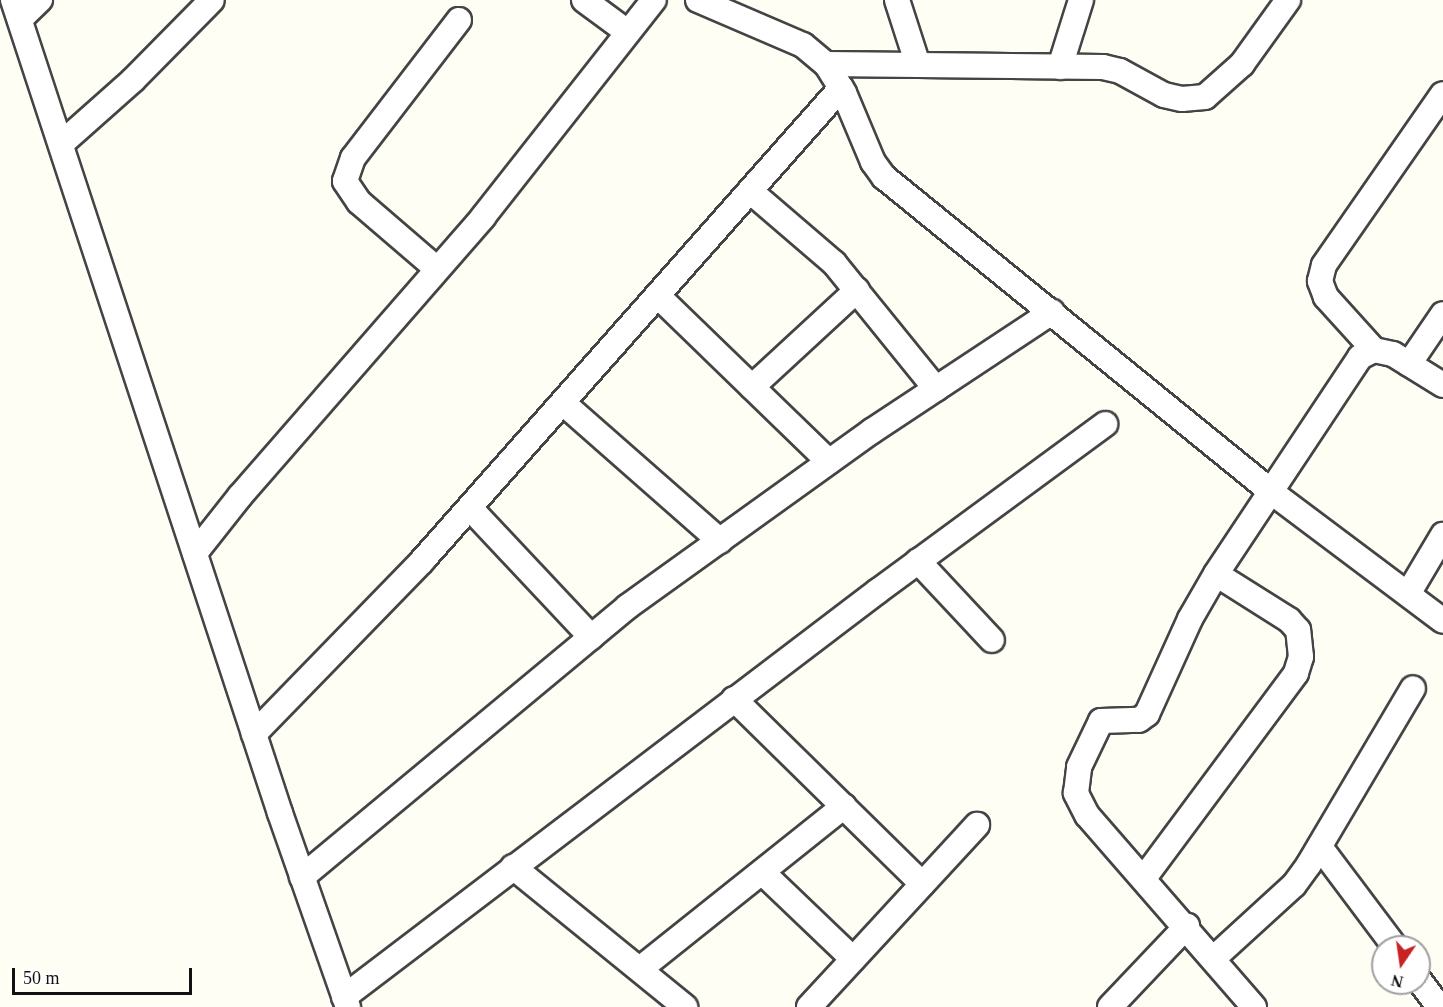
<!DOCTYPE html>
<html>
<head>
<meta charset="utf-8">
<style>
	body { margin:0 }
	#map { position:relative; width:1443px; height:1007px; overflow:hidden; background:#fffef5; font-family:"Times New Roman",serif }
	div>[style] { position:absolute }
	.roads { filter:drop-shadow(2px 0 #444) drop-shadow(-2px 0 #444) drop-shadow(0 2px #444) drop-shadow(0 -2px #444) }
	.minor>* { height:24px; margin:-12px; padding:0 12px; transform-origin:12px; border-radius:12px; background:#fff }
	span { translate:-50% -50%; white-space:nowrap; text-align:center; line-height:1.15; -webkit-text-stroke:6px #fff; paint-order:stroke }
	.north { position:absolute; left:1371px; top:935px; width:60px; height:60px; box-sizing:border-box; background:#fff; border:2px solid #a0a0a0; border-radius:50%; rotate:193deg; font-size:16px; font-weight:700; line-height:24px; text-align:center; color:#111 }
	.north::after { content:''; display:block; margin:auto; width:21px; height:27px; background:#c82322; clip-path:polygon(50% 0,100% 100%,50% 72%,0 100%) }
	.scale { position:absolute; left:12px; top:968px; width:180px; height:27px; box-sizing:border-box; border:3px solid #111; border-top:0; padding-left:8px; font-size:18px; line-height:21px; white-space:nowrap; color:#111; -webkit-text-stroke:4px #fff; paint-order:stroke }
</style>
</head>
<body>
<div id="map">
	<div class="roads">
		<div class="minor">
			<div style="left:13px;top:0;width:856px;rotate:71.82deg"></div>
			<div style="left:280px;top:813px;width:206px;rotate:70.7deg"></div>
			<div style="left:584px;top:0;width:52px;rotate:36.4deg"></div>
			<div style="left:698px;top:0;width:114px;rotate:23.2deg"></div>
			<div style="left:803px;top:45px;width:30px;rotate:40deg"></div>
			<div style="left:826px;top:64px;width:34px;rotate:58deg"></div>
			<div style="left:844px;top:93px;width:75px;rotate:67.2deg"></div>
			<div style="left:873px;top:162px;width:19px;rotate:54deg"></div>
			<div style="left:884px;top:177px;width:498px;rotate:39.1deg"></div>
			<div style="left:1270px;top:491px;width:216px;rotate:36.9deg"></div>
			<div style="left:897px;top:0;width:68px;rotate:72.1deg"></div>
			<div style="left:20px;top:19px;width:28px;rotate:-44deg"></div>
			<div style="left:826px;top:64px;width:277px;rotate:0.6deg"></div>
			<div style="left:1103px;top:67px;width:17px;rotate:13deg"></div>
			<div style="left:1120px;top:71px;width:50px;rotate:28.6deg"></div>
			<div style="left:1164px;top:95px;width:18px;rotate:13deg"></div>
			<div style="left:1182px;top:99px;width:23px;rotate:-5deg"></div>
			<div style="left:1205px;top:97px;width:50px;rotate:-41.7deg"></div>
			<div style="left:1242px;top:64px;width:79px;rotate:-54.3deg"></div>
			<div style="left:1060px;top:67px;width:70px;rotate:-72.6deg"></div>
			<div style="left:61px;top:144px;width:96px;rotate:-41.6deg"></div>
			<div style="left:133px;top:80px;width:112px;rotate:-45.4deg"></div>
			<div style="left:750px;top:191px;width:111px;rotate:40.6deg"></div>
			<div style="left:834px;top:263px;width:162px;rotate:51deg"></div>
			<div style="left:437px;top:269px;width:103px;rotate:-139.3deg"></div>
			<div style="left:359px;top:202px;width:25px;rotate:-124deg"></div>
			<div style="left:345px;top:181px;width:24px;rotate:-71deg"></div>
			<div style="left:353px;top:158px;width:174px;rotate:-52.5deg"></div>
			<div style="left:658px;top:296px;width:238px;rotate:44.1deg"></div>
			<div style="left:1374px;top:350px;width:72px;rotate:-132.2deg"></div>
			<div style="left:1326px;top:297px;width:17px;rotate:-111deg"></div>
			<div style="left:1320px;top:281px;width:16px;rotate:-76deg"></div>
			<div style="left:1324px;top:265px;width:208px;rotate:-55.2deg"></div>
			<div style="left:1409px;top:364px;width:60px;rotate:-55.8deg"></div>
			<div style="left:752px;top:387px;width:143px;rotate:-42.7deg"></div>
			<div style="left:563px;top:403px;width:209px;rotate:41.3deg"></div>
			<div style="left:470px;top:508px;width:177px;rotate:46.8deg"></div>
			<div style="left:195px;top:553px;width:73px;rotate:-51.7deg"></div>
			<div style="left:240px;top:496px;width:370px;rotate:-48.9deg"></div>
			<div style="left:483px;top:217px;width:276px;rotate:-51.8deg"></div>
			<div style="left:918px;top:561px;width:108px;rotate:46.9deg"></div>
			<div style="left:1408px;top:594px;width:69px;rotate:-59.3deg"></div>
			<div style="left:734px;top:699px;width:264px;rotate:44.5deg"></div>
			<div style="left:254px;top:734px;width:241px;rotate:-45.8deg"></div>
			<div style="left:422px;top:561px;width:632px;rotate:-48.46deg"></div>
			<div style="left:1320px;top:847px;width:125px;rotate:53.1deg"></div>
			<div style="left:513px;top:867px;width:222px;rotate:39.1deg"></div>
			<div style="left:762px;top:872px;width:126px;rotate:43.7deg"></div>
			<div style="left:302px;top:877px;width:423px;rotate:-39.7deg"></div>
			<div style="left:627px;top:607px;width:302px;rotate:-35.7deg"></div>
			<div style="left:872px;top:431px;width:216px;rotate:-33.5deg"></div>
			<div style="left:1144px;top:878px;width:255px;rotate:-53.4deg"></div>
			<div style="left:1296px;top:673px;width:17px;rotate:-73deg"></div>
			<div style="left:1301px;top:657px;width:27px;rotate:-96deg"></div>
			<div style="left:1298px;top:630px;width:13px;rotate:-132deg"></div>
			<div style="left:1289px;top:620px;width:86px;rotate:-147.8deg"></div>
			<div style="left:1214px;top:958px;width:108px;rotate:-42.4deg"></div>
			<div style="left:1294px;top:885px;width:26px;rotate:-54deg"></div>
			<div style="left:1309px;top:864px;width:204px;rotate:-59.4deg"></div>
			<div style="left:640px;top:969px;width:261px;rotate:-38.6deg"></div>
			<div style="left:1419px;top:980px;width:34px;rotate:53deg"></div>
			<div style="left:344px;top:997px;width:671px;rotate:-37.25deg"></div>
			<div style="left:878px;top:591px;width:282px;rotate:-36.3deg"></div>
			<div style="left:809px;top:1007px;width:248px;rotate:-47.3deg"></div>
			<div style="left:1110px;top:1007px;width:112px;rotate:-46.5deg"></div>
			<div style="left:1254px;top:1007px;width:254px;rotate:-131deg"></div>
			<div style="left:1087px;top:815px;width:25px;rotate:-117deg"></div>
			<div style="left:1076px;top:793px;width:26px;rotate:-83deg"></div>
			<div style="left:1079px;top:767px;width:51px;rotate:-64.4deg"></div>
			<div style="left:1101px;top:721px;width:38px;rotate:-2deg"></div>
			<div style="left:1139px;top:720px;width:10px;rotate:-37deg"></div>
			<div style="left:1147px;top:714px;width:104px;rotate:-65.6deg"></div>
			<div style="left:1190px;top:619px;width:52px;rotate:-60deg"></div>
			<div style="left:1216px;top:574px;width:260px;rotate:-56.4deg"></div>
			<div style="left:1360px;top:357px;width:16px;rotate:-27deg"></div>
			<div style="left:1374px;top:350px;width:19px;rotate:12deg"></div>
			<div style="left:1393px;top:354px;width:59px;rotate:31.8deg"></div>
		</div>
	</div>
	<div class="north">N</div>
	<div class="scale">50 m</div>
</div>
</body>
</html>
